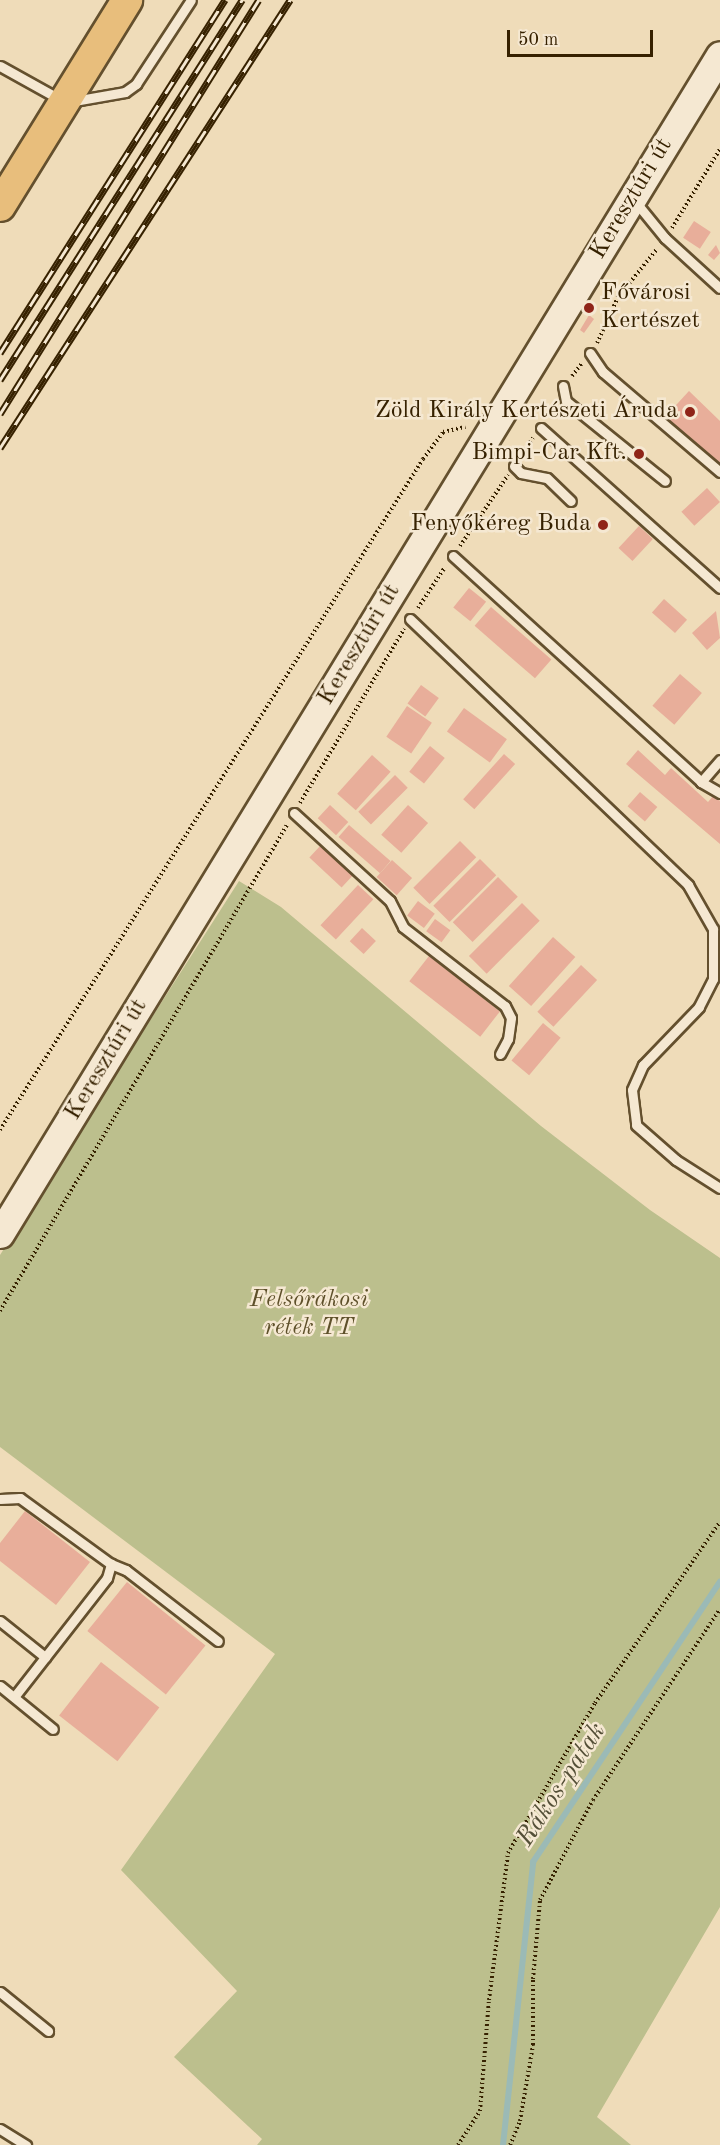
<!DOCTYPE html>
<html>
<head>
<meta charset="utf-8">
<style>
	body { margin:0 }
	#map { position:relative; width:720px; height:2145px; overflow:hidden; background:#efdcb9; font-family:"Old Standard TT",serif }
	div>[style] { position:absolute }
	.green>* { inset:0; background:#bcbf8d }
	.stream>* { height:6px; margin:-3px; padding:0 3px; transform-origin:3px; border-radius:3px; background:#9bbab6 }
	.building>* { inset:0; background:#e8ae9a; transform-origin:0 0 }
	.path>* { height:4px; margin-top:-2px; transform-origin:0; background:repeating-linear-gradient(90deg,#362100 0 1.5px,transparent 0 4.5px) }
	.roads { filter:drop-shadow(2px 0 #64502e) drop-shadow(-2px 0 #64502e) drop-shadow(0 2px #64502e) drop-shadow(0 -2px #64502e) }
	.lane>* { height:9px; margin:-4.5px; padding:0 4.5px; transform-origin:4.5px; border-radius:4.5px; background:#f5e8d2 }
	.secondary>* { height:27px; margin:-13.5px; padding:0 13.5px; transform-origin:13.5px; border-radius:13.5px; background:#f5e8d2 }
	.primary>* { height:30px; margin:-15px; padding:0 15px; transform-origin:15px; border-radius:15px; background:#e8be7c }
	.rail>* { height:7px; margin-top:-3.5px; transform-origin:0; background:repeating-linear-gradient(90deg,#f5e8d2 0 14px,#362100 0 28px); box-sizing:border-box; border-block:2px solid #362100 }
	.dots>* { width:16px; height:16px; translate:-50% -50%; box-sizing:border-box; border:3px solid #f5e8d2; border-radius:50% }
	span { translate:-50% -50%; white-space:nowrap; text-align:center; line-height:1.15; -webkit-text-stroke:5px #f5e8d2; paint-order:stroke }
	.street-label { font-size:24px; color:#362100 }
	.poi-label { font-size:24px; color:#362100 }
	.left { translate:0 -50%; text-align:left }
	.right { translate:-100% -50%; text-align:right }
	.park-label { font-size:24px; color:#5e502a; font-style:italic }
	.water-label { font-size:26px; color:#544f37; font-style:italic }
	.scale { position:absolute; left:507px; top:30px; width:146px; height:27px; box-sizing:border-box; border:3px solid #362100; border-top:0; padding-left:8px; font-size:18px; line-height:21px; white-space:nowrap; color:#362100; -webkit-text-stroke:4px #f5e8d2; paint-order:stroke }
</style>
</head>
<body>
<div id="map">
	<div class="green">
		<div style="clip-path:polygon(239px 881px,281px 907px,541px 1126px,650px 1210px,720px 1258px,720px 1907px,597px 2117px,631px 2145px,257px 2145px,262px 2139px,174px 2057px,237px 1991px,121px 1870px,275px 1654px,0 1447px,0 1255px)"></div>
	</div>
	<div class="stream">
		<div style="left:503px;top:2145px;width:285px;rotate:-83.9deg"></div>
		<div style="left:533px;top:1862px;width:337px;rotate:-56.3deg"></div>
	</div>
	<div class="building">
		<div style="left:694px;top:221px;width:20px;height:20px;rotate:33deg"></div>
		<div style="clip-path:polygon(716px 245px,720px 253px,714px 260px,708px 255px)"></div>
		<div style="clip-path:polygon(589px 315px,594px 319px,584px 333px,580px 330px)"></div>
		<div style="clip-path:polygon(689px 391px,720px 421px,720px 469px,665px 417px)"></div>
		<div style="left:707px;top:488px;width:19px;height:35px;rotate:47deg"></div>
		<div style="left:639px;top:526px;width:19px;height:30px;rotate:43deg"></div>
		<div style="left:469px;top:588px;width:22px;height:25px;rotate:39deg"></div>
		<div style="left:664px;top:599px;width:31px;height:18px;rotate:42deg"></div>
		<div style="left:491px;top:607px;width:80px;height:25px;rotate:41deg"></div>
		<div style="clip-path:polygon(716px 611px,720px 638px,707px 650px,692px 633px)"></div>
		<div style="left:680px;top:674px;width:29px;height:42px;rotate:41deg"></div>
		<div style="left:421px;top:685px;width:22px;height:23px;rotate:36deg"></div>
		<div style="left:407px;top:706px;width:30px;height:37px;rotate:34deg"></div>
		<div style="left:464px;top:708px;width:53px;height:29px;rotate:36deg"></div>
		<div style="left:430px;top:746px;width:19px;height:33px;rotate:39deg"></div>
		<div style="clip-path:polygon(638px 750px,665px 775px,671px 768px,708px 802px,714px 795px,720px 801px,720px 844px,626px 764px)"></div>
		<div style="left:504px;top:754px;width:15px;height:61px;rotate:42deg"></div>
		<div style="left:372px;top:755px;width:25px;height:52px;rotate:42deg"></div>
		<div style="left:395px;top:775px;width:18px;height:52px;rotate:45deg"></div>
		<div style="left:640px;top:792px;width:23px;height:19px;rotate:41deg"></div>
		<div style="left:330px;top:805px;width:25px;height:18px;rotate:43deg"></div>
		<div style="left:408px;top:805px;width:27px;height:40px;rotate:42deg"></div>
		<div style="left:349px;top:825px;width:55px;height:16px;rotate:41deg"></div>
		<div style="left:460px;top:841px;width:23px;height:66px;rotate:45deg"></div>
		<div style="left:321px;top:845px;width:44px;height:17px;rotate:43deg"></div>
		<div style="left:480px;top:859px;width:23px;height:66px;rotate:45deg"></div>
		<div style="left:392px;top:860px;width:27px;height:23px;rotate:42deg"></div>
		<div style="left:498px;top:877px;width:28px;height:64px;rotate:45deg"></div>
		<div style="left:358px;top:885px;width:21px;height:55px;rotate:43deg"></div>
		<div style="left:418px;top:901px;width:21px;height:18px;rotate:37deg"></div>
		<div style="left:522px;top:903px;width:25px;height:75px;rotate:45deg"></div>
		<div style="left:435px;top:919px;width:19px;height:15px;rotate:36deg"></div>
		<div style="left:362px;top:928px;width:19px;height:18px;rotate:43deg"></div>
		<div style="left:553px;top:937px;width:30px;height:66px;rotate:42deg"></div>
		<div style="left:429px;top:956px;width:90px;height:32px;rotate:38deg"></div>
		<div style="left:581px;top:965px;width:22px;height:64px;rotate:43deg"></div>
		<div style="left:543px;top:1023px;width:23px;height:49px;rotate:40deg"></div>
		<div style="clip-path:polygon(25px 1511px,90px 1562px,56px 1605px,0 1561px,0 1543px)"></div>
		<div style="left:127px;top:1582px;width:101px;height:63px;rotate:39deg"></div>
		<div style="left:101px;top:1662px;width:74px;height:68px;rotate:38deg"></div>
	</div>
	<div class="path">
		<div style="left:672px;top:228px;width:92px;rotate:-58.7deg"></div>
		<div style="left:597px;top:343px;width:51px;rotate:-65.5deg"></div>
		<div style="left:618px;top:297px;width:62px;rotate:-50.9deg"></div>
		<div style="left:572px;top:376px;width:16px;rotate:-52deg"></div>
		<div style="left:520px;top:457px;width:23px;rotate:-56deg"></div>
		<div style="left:460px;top:546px;width:86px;rotate:-55.9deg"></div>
		<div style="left:418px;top:608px;width:49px;rotate:-56.6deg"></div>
		<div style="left:300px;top:803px;width:203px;rotate:-59.1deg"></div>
		<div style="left:0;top:1130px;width:793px;rotate:-57.77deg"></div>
		<div style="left:423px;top:459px;width:34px;rotate:-53deg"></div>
		<div style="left:443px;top:432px;width:23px;rotate:-13deg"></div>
		<div style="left:0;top:1311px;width:564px;rotate:-59.44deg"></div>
		<div style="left:458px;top:2145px;width:40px;rotate:-57.1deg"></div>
		<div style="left:480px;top:2111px;width:111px;rotate:-85.4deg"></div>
		<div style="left:489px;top:2000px;width:148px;rotate:-82.6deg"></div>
		<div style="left:508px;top:1853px;width:173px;rotate:-59.9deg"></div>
		<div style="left:595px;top:1703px;width:220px;rotate:-55.4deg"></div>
		<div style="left:510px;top:2145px;width:26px;rotate:-67deg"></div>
		<div style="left:520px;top:2121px;width:77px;rotate:-80.3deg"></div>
		<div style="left:533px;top:2045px;width:66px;rotate:-90deg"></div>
		<div style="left:533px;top:1979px;width:79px;rotate:-84.9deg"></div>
		<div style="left:540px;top:1900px;width:113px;rotate:-62.1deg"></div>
		<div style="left:593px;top:1800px;width:229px;rotate:-56.4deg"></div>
	</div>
	<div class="roads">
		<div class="lane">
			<div style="left:0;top:66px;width:70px;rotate:29.1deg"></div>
			<div style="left:74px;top:101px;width:52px;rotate:-10deg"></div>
			<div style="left:125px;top:92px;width:14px;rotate:-36deg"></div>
			<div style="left:136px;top:84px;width:100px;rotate:-56.8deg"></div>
			<div style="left:634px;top:200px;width:49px;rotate:50.8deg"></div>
			<div style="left:665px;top:238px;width:74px;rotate:42.3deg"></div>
			<div style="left:590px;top:353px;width:23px;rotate:56deg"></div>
			<div style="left:603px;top:372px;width:154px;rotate:40.5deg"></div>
			<div style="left:563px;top:386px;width:15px;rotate:79deg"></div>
			<div style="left:566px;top:401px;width:127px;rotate:38.9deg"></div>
			<div style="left:541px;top:428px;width:240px;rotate:41.8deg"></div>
			<div style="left:514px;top:466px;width:10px;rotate:45deg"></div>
			<div style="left:521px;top:473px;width:26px;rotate:11deg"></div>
			<div style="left:547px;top:478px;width:33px;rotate:44deg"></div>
			<div style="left:453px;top:556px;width:336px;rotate:42.3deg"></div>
			<div style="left:701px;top:782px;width:22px;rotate:30deg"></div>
			<div style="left:410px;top:619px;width:385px;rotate:43.7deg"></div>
			<div style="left:688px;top:885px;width:51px;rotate:60.4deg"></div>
			<div style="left:713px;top:929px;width:50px;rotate:90deg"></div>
			<div style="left:713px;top:979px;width:31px;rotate:117deg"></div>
			<div style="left:699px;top:1007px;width:81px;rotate:134deg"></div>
			<div style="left:643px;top:1065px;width:27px;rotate:114deg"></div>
			<div style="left:632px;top:1090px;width:35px;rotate:83deg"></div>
			<div style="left:636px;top:1125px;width:53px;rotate:41.2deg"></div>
			<div style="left:676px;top:1160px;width:52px;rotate:32.5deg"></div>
			<div style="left:701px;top:782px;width:29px;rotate:-49deg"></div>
			<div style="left:294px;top:813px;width:130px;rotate:42.5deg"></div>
			<div style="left:390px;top:901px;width:29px;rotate:63deg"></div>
			<div style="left:403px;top:927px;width:129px;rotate:37.8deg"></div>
			<div style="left:505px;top:1006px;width:13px;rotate:63deg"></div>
			<div style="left:511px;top:1018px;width:21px;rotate:98deg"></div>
			<div style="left:508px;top:1039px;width:17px;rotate:118deg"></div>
			<div style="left:0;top:1499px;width:20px;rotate:-3deg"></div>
			<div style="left:20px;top:1498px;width:112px;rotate:36deg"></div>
			<div style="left:111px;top:1564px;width:16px;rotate:22deg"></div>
			<div style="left:126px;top:1570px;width:116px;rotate:37.7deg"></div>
			<div style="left:0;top:1621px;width:58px;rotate:38.7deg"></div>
			<div style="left:0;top:1686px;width:68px;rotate:39.1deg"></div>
			<div style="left:14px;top:1697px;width:151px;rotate:-52deg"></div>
			<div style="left:107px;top:1578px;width:15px;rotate:-74deg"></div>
			<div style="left:0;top:1992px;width:62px;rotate:39.1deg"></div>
			<div style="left:0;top:2129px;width:31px;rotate:32deg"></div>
		</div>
		<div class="secondary">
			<div style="left:0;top:1234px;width:1381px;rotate:-58.59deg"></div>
		</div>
		<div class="primary">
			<div style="left:0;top:206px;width:242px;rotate:-58.3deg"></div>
		</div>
	</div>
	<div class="rail">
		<div style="left:0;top:353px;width:419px;rotate:-57.5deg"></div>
		<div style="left:0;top:380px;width:451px;rotate:-57.5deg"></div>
		<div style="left:0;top:414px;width:488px;rotate:-58deg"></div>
		<div style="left:0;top:448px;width:534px;rotate:-57.08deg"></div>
	</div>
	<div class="dots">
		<div style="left:589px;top:308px;background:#8f2418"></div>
		<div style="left:690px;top:412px;background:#8f2418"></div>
		<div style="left:639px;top:454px;background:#8f2418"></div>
		<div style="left:603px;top:525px;background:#8f2418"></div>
	</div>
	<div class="street-label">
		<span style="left:632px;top:199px;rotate:-59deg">Keresztúri út</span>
		<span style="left:360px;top:645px;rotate:-59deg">Keresztúri út</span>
		<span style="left:107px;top:1060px;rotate:-59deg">Keresztúri út</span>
	</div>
	<div class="poi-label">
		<span class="left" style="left:601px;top:308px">Fővárosi<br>Kertészet</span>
		<span class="right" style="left:678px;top:412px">Zöld Király Kertészeti Áruda</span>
		<span class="right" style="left:627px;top:454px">Bimpi-Car Kft.</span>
		<span class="right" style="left:591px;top:525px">Fenyőkéreg Buda</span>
	</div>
	<div class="park-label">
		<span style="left:309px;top:1315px">Felsőrákosi<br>rétek TT</span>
	</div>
	<div class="water-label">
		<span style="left:562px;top:1785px;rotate:-57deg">Rákos-patak</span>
	</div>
	<div class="scale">50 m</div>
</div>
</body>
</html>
